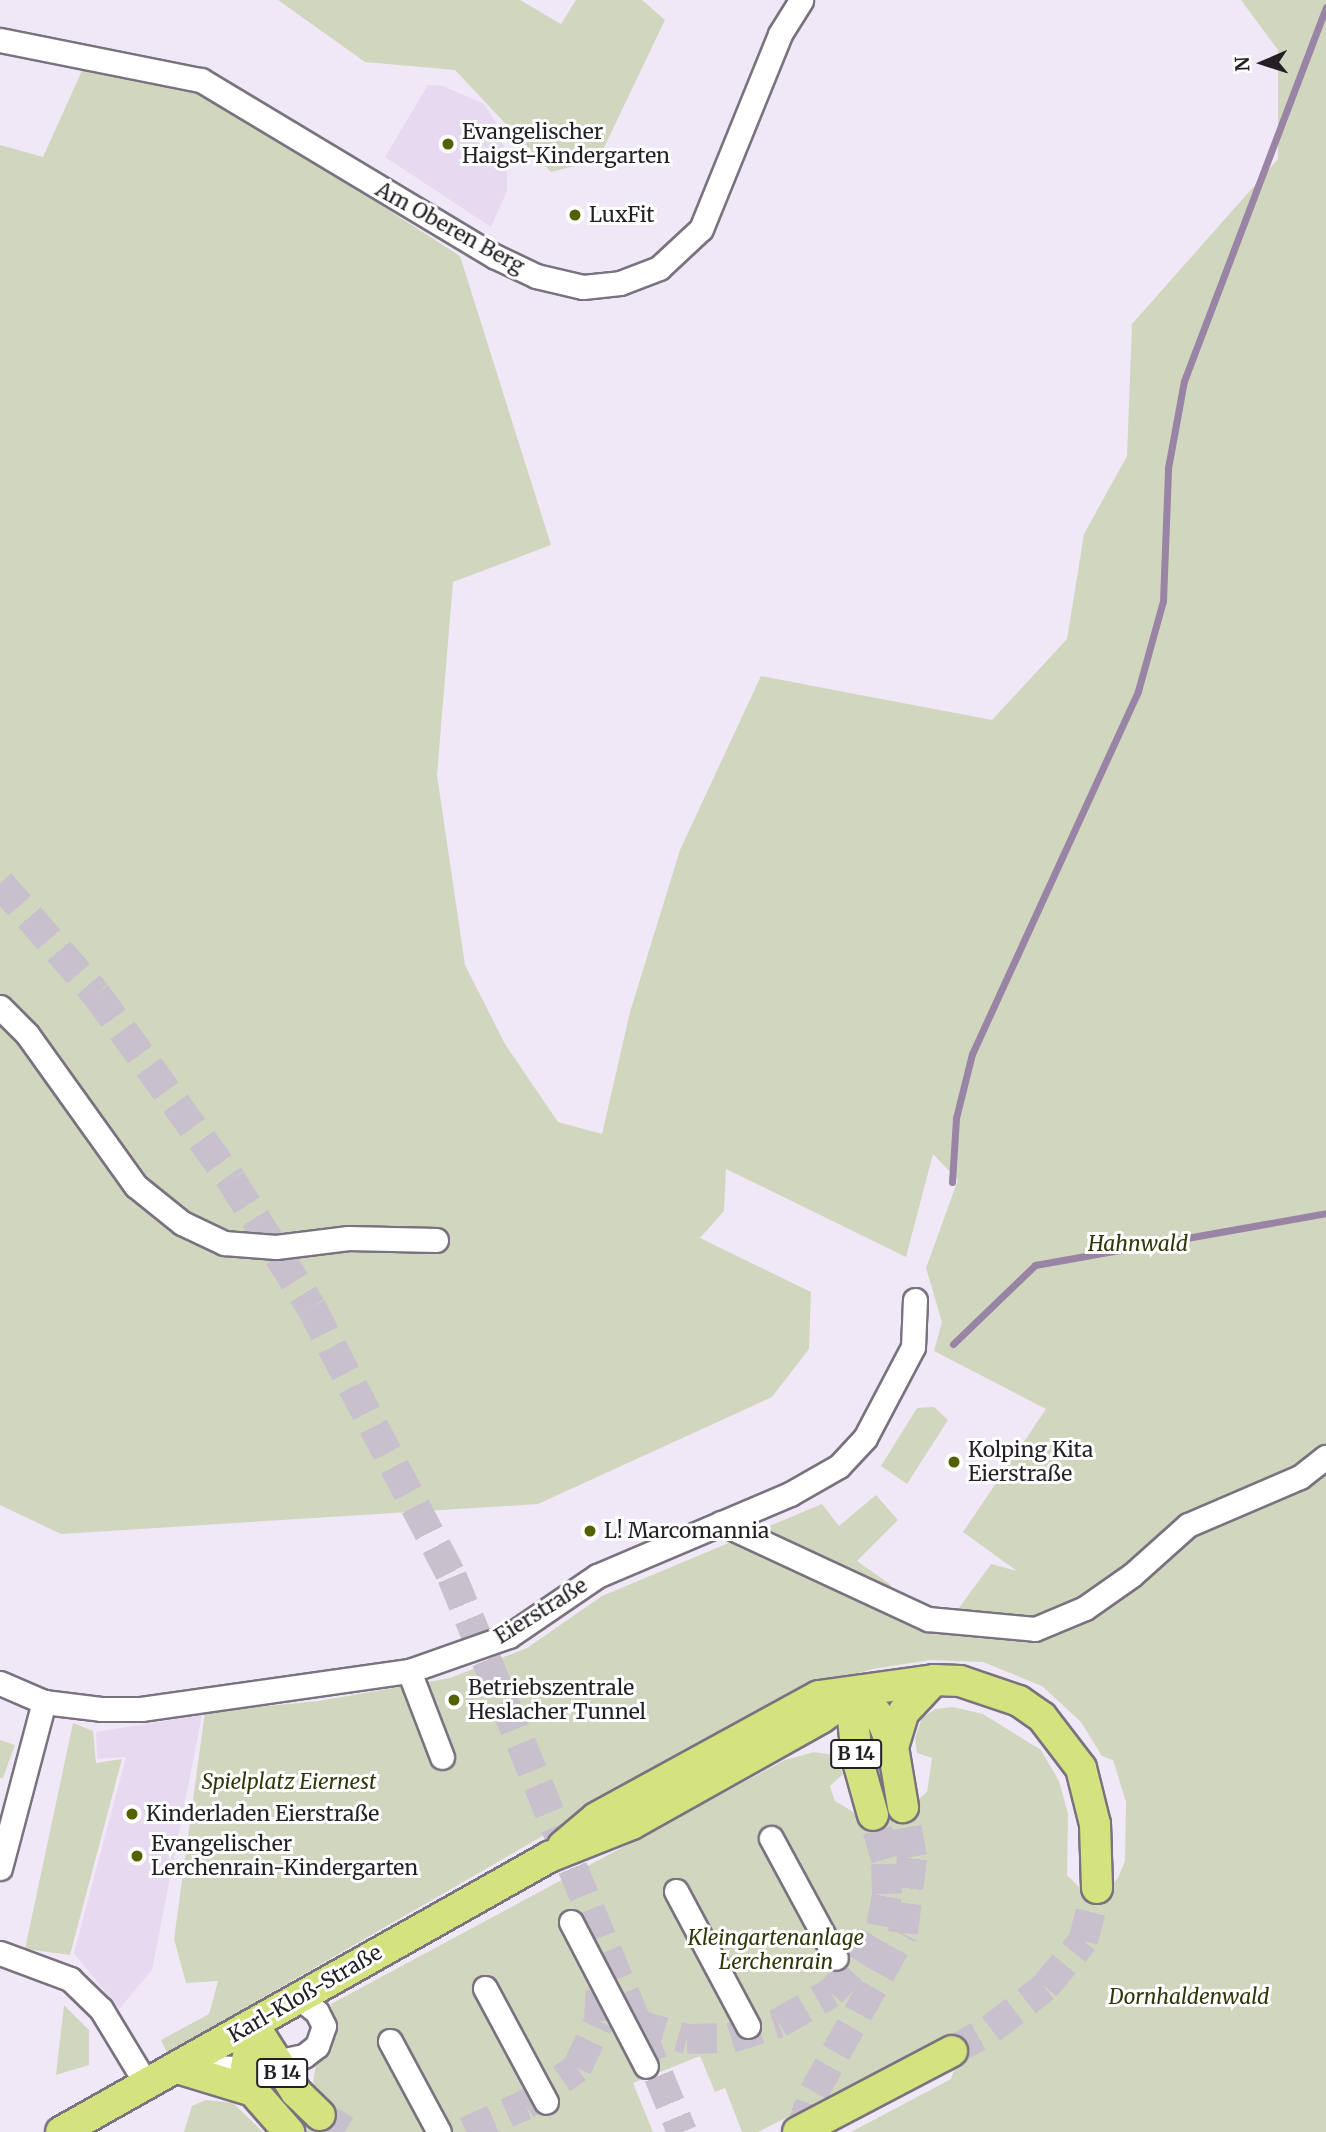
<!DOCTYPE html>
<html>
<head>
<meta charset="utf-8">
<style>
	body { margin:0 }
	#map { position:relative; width:1326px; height:2132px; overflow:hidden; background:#f1e8f7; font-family:Merriweather,serif }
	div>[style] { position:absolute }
	.built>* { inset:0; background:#e7d9ef }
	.green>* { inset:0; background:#d1d7be }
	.stream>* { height:7px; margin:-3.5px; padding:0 3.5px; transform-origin:3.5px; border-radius:3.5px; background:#9984a5 }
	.major-tunnel>* { height:30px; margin-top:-15px; transform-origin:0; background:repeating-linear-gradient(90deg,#c8c0cd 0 30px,transparent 0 45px) }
	.roads { filter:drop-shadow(2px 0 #7a727f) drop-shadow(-2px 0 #7a727f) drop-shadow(0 2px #7a727f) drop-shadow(0 -2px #7a727f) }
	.minor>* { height:23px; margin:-11.5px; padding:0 11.5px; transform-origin:11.5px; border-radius:11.5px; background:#fff }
	.major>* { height:30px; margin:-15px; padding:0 15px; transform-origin:15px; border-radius:15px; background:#d5e37f }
	.dots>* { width:19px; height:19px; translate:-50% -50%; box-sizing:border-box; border:4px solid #fff; border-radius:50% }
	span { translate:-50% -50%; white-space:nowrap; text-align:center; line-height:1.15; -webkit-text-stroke:6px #fff; paint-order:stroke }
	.shield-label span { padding:2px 5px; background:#fff; border:2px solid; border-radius:5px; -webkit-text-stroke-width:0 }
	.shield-label { font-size:19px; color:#231f25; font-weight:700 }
	.poi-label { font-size:21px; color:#231f25 }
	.left { translate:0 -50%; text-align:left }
	.street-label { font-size:21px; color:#231f25 }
	.park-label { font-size:21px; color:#303709; font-style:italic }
	.north { position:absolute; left:1228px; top:28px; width:70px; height:70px; -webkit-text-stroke:5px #fff; paint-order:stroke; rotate:267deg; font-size:19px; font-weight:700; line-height:28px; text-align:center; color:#231f25 }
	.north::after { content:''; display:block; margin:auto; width:24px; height:32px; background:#231f25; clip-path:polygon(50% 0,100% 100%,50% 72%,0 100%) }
</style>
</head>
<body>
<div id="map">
	<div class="built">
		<div style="clip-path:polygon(428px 85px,443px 86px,484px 104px,496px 123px,507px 156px,507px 191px,491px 227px,385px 157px)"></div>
		<div style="clip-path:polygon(202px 1715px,152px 1970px,119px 2009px,74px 1953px,126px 1757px,97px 1759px,96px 1732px)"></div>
	</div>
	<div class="green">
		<div style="clip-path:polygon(278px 0,520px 0,561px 24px,576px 0,642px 0,665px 20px,598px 160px,551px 172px,455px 70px,365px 62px)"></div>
		<div style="clip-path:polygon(1241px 0,1326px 0,1326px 2132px,851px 2132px,951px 2079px,958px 2058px,939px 2040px,758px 2132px,742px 2132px,725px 2088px,715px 2092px,700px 2056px,633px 2083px,653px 2132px,300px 2132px,329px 2103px,313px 2083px,316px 2064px,328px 2053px,334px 2024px,331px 2004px,785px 1760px,814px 1752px,833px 1755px,843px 1774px,830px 1786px,835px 1801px,862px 1817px,888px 1816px,906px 1809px,927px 1792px,932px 1758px,917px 1753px,915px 1738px,922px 1718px,935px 1709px,953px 1707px,983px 1714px,1041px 1750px,1059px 1781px,1068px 1814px,1067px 1875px,1084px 1892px,1108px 1888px,1118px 1878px,1125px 1861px,1126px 1802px,1113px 1760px,1102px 1756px,1081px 1722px,1042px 1686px,983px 1662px,930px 1660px,873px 1669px,821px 1683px,612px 1796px,167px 2053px,161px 2040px,209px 2014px,218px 1981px,186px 1983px,174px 1939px,205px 1712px,319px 1701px,450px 1678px,527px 1648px,602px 1596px,822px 1504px,839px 1526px,876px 1495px,898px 1520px,857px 1561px,891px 1585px,882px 1611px,943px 1630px,991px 1564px,1017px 1571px,963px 1532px,1046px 1409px,934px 1351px,942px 1322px,926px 1268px,958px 1180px,933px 1154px,906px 1257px,726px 1169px,724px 1211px,700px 1238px,811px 1292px,809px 1349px,772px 1397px,538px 1504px,61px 1534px,0 1505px,0 145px,43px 157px,89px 55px,175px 73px,460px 256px,551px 545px,453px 582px,437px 775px,465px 965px,505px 1044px,558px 1122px,602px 1134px,630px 1012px,680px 850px,761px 676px,992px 720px,1067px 639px,1084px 534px,1127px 456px,1132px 324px,1278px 159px,1278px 50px)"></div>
		<div style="clip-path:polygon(934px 1407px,948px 1420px,907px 1484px,881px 1466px,917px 1408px)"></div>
		<div style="clip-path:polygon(73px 1723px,93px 1731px,96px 1763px,122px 1759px,70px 1955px,25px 1949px)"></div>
		<div style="clip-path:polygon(868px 1725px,893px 1806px,882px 1809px,864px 1753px)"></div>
		<div style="clip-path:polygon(0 1740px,15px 1745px,3px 1778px,0 1778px)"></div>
		<div style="clip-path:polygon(64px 2005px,89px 2030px,89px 2065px,56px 2075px)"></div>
		<div style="clip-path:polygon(206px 2100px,233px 2103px,263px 2132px,184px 2132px,192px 2106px)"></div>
	</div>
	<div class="stream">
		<div style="left:952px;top:1182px;width:64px;rotate:-86.4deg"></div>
		<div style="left:956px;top:1118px;width:66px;rotate:-76deg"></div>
		<div style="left:972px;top:1054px;width:399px;rotate:-65.4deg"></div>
		<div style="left:1138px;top:691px;width:93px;rotate:-74.5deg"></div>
		<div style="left:1163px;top:601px;width:133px;rotate:-87.8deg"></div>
		<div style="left:1168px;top:468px;width:88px;rotate:-79.6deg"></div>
		<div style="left:1184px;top:381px;width:400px;rotate:-69.2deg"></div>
		<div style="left:953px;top:1344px;width:114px;rotate:-43.9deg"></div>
		<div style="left:1035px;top:1265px;width:296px;rotate:-10.1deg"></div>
	</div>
	<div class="major-tunnel">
		<div style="left:0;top:883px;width:147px;rotate:49.1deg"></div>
		<div style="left:96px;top:994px;width:230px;rotate:54deg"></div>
		<div style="left:231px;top:1180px;width:150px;rotate:57.8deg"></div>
		<div style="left:311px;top:1307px;width:305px;rotate:62.4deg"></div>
		<div style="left:452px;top:1577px;width:601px;rotate:67.49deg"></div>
		<div style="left:635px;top:2024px;width:54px;rotate:16.1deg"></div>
		<div style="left:687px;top:2039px;width:44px;rotate:-1.3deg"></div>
		<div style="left:731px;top:2038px;width:50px;rotate:-17.4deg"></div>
		<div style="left:779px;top:2023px;width:60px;rotate:-30deg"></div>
		<div style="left:831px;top:1993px;width:42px;rotate:-47.9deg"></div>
		<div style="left:859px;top:1962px;width:42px;rotate:-58.6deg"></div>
		<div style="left:881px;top:1926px;width:33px;rotate:-79deg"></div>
		<div style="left:887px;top:1894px;width:35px;rotate:-92deg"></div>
		<div style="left:886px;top:1859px;width:46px;rotate:-106.5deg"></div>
		<div style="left:952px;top:2051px;width:45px;rotate:-29.4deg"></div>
		<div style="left:991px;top:2029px;width:68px;rotate:-37.9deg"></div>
		<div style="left:1045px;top:1987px;width:60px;rotate:-50.4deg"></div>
		<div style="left:1083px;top:1941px;width:55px;rotate:-75.2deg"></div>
		<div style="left:320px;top:2115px;width:33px;rotate:31deg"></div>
		<div style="left:466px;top:2132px;width:65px;rotate:-24.6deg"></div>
		<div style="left:525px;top:2105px;width:64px;rotate:-35.4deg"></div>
		<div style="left:577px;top:2068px;width:52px;rotate:-64.9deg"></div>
		<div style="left:599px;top:2021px;width:59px;rotate:-87.1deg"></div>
		<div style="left:800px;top:2132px;width:42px;rotate:-70.7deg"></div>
		<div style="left:814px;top:2092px;width:182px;rotate:-60.8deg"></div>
		<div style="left:903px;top:1933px;width:77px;rotate:-83.2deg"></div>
		<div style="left:912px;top:1857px;width:51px;rotate:-100.2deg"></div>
	</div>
	<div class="roads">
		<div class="minor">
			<div style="left:0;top:40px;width:205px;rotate:11.3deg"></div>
			<div style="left:201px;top:80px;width:342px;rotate:31deg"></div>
			<div style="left:494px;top:256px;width:47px;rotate:25.5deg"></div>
			<div style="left:536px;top:276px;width:48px;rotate:13.2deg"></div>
			<div style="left:583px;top:287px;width:37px;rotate:-6deg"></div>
			<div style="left:620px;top:283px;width:42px;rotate:-21deg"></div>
			<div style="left:659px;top:268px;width:57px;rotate:-42.9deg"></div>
			<div style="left:701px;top:229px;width:210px;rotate:-67.9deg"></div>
			<div style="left:780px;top:34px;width:40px;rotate:-58deg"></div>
			<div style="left:0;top:1007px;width:38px;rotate:45deg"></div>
			<div style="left:27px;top:1034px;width:187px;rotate:54.4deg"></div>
			<div style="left:136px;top:1186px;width:59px;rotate:38.8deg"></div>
			<div style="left:182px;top:1223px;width:47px;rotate:25.5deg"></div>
			<div style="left:224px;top:1243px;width:52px;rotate:4.4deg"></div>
			<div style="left:276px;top:1247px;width:73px;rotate:-7.1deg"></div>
			<div style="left:348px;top:1238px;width:88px;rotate:1.3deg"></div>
			<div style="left:721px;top:1523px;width:228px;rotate:24.9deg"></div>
			<div style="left:928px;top:1619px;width:107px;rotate:5.3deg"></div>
			<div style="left:1035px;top:1629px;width:54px;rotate:-22.8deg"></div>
			<div style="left:1085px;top:1608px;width:57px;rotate:-35.1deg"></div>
			<div style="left:1132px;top:1575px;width:75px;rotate:-41.8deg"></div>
			<div style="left:1188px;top:1525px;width:122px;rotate:-23.2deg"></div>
			<div style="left:1300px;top:1477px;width:33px;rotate:-38deg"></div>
			<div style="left:409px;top:1671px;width:92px;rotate:69deg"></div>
			<div style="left:0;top:1683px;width:48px;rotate:23.4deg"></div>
			<div style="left:44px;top:1702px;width:57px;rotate:7deg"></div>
			<div style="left:101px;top:1709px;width:40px"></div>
			<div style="left:141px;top:1709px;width:271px;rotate:-8.1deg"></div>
			<div style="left:409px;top:1671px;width:106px;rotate:-19.3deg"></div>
			<div style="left:509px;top:1636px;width:107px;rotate:-34.3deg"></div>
			<div style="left:597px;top:1576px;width:210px;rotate:-23deg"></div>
			<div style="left:790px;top:1494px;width:56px;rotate:-29.7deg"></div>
			<div style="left:839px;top:1466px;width:38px;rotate:-47deg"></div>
			<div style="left:865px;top:1438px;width:103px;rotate:-62.2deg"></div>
			<div style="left:913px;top:1347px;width:47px;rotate:-87.6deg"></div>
			<div style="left:771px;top:1838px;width:136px;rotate:61.6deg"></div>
			<div style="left:0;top:1868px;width:172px;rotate:-75.2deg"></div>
			<div style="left:676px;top:1891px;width:153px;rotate:61.9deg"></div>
			<div style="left:571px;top:1922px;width:162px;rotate:62.5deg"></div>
			<div style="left:0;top:1953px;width:75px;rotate:20.4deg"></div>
			<div style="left:70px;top:1979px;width:43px;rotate:44.1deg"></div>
			<div style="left:101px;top:2009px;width:89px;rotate:58.8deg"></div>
			<div style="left:485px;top:1988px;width:129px;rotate:61.8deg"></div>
			<div style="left:390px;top:2041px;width:103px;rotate:61.7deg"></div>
			<div style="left:194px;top:2067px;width:52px;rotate:1.1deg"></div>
			<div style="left:246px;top:2068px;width:59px;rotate:-11.7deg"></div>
			<div style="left:304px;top:2056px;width:16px;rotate:-38deg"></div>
			<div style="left:317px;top:2046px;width:21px;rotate:-71deg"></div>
			<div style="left:324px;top:2026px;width:16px;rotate:-117deg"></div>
			<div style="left:317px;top:2012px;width:23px;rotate:-142deg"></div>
		</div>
		<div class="major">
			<div style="left:859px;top:1691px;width:29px;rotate:102deg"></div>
			<div style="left:853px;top:1719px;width:39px;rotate:84deg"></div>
			<div style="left:857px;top:1758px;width:59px;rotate:74.3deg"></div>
			<div style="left:859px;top:1691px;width:37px;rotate:52deg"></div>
			<div style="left:882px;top:1720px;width:29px;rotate:68deg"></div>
			<div style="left:893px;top:1747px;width:61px;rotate:80.5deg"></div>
			<div style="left:893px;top:1747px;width:37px;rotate:-73deg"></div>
			<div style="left:904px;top:1712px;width:44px;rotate:-46.8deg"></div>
			<div style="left:563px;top:1846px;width:43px;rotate:-40.3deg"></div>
			<div style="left:596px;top:1818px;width:254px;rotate:-28.7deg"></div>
			<div style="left:819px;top:1696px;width:116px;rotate:-7.9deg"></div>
			<div style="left:934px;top:1680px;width:26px;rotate:2deg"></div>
			<div style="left:960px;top:1681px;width:62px;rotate:18.7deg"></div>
			<div style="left:1019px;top:1701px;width:28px;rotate:35deg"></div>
			<div style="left:1042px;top:1717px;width:64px;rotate:52.6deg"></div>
			<div style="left:1081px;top:1768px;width:58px;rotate:76deg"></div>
			<div style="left:1095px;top:1824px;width:64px;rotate:88.2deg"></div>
			<div style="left:253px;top:2024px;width:45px;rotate:99deg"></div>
			<div style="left:246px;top:2068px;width:24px;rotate:73deg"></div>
			<div style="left:253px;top:2091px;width:55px;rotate:48.7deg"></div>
			<div style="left:253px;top:2024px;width:80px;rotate:57.7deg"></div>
			<div style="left:296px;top:2092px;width:33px;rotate:44deg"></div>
			<div style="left:177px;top:2068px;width:79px;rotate:16.8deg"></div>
			<div style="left:61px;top:2132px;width:560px;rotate:-29.4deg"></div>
			<div style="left:549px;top:1857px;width:89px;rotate:-21.7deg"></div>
			<div style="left:632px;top:1824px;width:217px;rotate:-29.3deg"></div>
			<div style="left:821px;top:1718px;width:47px;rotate:-35.4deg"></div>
			<div style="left:798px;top:2132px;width:174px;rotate:-27.7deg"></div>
		</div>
	</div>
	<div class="dots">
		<div style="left:448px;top:144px;background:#546101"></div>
		<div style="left:575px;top:215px;background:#546101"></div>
		<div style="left:954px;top:1462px;background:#546101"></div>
		<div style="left:590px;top:1531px;background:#546101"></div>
		<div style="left:454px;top:1700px;background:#546101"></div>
		<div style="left:132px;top:1814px;background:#546101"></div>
		<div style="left:137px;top:1856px;background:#546101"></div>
	</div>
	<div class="shield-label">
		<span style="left:856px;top:1754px">B 14</span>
		<span style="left:282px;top:2073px">B 14</span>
	</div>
	<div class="poi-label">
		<span class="left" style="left:462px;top:144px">Evangelischer<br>Haigst-Kindergarten</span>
		<span class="left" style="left:589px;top:215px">LuxFit</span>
		<span class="left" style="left:968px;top:1462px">Kolping Kita<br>Eierstraße</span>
		<span class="left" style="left:604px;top:1531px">L! Marcomannia</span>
		<span class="left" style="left:468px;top:1700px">Betriebszentrale<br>Heslacher Tunnel</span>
		<span class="left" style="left:146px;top:1814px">Kinderladen Eierstraße</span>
		<span class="left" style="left:151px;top:1856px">Evangelischer<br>Lerchenrain-Kindergarten</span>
	</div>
	<div class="street-label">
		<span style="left:450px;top:228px;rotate:29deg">Am Oberen Berg</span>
		<span style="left:541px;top:1611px;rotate:-32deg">Eierstraße</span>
		<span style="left:305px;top:1994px;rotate:-30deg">Karl-Kloß-Straße</span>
	</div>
	<div class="park-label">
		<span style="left:1138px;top:1244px">Hahnwald</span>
		<span style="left:289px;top:1782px">Spielplatz Eiernest</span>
		<span style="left:776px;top:1950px">Kleingartenanlage<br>Lerchenrain</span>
		<span style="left:1189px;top:1997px">Dornhaldenwald</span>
	</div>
	<div class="north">N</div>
</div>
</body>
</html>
